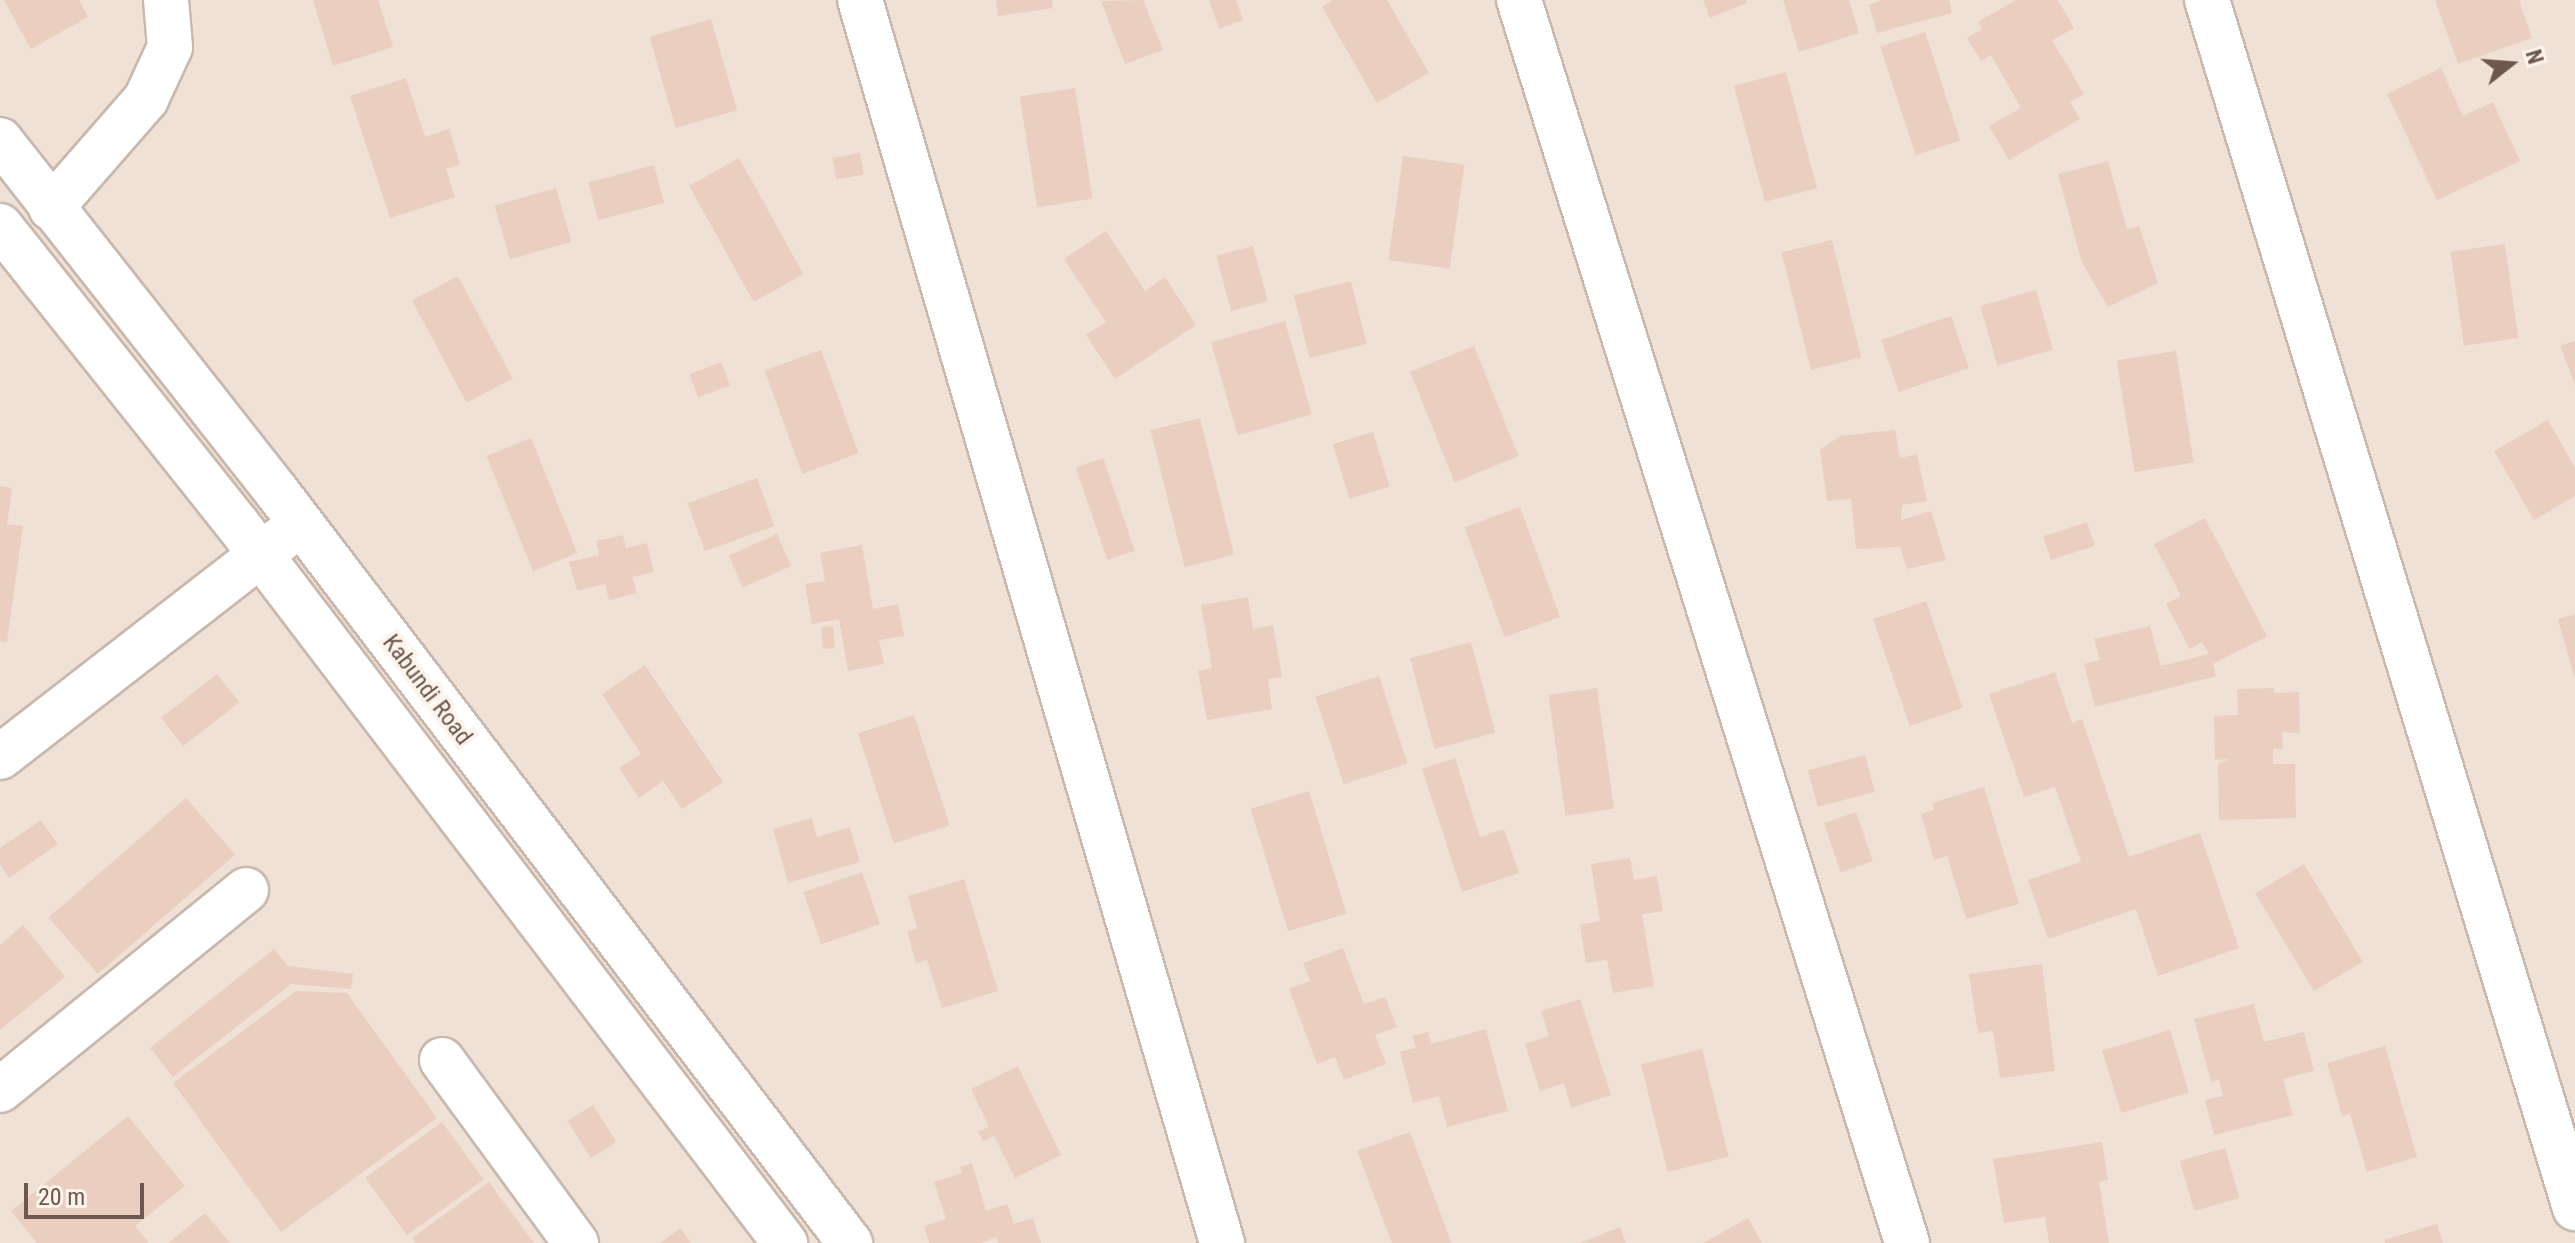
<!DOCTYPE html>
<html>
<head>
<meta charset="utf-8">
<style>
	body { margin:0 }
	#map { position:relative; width:2575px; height:1243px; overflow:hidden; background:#f9f0e5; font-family:"Roboto Condensed",sans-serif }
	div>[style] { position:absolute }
	.residential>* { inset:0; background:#efe1d5; transform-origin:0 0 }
	.building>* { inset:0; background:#eacfc0; transform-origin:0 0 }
	.roads { filter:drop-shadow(2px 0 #c8b8ad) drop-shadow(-2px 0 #c8b8ad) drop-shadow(0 2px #c8b8ad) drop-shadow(0 -2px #c8b8ad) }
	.minor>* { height:44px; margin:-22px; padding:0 22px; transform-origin:22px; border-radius:22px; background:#fff }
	span { translate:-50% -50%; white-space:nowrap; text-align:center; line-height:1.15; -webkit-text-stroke:8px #fcf4eb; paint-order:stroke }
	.street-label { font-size:24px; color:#6e574e }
	.north { position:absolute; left:2471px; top:24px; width:80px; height:80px; -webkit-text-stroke:6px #fcf4eb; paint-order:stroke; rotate:73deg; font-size:22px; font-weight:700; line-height:32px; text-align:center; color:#6e574e }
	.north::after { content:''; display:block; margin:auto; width:28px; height:36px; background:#6e574e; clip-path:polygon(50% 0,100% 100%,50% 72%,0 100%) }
	.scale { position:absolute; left:24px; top:1183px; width:120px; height:36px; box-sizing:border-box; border:4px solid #6e574e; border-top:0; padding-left:10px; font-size:24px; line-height:28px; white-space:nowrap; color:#6e574e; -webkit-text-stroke:6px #fcf4eb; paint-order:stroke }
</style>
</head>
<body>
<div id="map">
	<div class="residential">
		<div style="left:0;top:0;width:2575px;height:1243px"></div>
	</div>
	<div class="building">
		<div style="clip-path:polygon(4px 0,79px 0,88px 17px,31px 49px)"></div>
		<div style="clip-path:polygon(313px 0,378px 0,393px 47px,333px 66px)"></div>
		<div style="clip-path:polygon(996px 0,1052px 0,1053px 8px,998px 16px)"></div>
		<div style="clip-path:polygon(1143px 0,1163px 50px,1125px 64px,1101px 1px)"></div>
		<div style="clip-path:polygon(1209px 0,1236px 0,1243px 20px,1219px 29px)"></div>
		<div style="clip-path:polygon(1333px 0,1387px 0,1429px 73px,1377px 103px,1322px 7px)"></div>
		<div style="clip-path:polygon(1703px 0,1746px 0,1747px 3px,1710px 18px)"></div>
		<div style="clip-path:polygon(1783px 0,1849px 0,1859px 33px,1799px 52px)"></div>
		<div style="clip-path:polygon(1881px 0,1949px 0,1952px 13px,1877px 33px,1869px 5px)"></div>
		<div style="clip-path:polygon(2016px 0,2058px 0,2074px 28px,2052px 40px,2084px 94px,2070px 102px,2080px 119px,2009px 160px,1989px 126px,2021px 108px,1991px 55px,1981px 61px,1967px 38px,1982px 29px,1978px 22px)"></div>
		<div style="clip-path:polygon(2435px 0,2519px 0,2532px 38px,2458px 64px)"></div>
		<div style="left:711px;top:19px;width:95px;height:64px;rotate:74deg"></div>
		<div style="left:1925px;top:32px;width:114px;height:47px;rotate:72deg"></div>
		<div style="clip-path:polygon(2441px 68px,2463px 116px,2493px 102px,2520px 161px,2437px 200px,2387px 94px)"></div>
		<div style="left:1786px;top:72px;width:120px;height:54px;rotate:75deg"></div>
		<div style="clip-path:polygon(406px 78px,425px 137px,449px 129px,460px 164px,446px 169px,455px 197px,390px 218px,350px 96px)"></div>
		<div style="left:1075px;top:88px;width:112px;height:56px;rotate:81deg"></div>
		<div style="left:860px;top:153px;width:22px;height:28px;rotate:80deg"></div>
		<div style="left:1403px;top:156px;width:62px;height:105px;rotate:8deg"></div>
		<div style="left:739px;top:158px;width:133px;height:57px;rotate:61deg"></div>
		<div style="clip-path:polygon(2108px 161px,2127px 229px,2139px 226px,2158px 283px,2108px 307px,2082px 263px,2058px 174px)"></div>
		<div style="left:654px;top:165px;width:39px;height:68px;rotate:75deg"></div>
		<div style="left:556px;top:188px;width:56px;height:64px;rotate:74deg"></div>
		<div style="clip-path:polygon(1106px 231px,1145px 291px,1165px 277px,1196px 325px,1115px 379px,1086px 335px,1106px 322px,1064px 259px)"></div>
		<div style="left:1832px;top:240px;width:121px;height:52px;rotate:76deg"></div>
		<div style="left:2505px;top:244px;width:95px;height:55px;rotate:82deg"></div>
		<div style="left:1253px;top:246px;width:57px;height:38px;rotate:75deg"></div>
		<div style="left:458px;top:276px;width:116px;height:52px;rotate:62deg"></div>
		<div style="left:1351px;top:281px;width:65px;height:59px;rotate:76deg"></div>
		<div style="left:2036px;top:290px;width:62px;height:58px;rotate:74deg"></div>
		<div style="left:1951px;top:316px;width:55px;height:74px;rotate:71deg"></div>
		<div style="left:1285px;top:321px;width:97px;height:77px;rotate:74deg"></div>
		<div style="clip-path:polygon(2575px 341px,2575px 385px,2560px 346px)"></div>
		<div style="left:1474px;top:346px;width:119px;height:69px;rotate:68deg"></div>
		<div style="left:821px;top:350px;width:110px;height:60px;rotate:70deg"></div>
		<div style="left:2176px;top:351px;width:113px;height:60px;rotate:81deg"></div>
		<div style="left:721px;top:362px;width:25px;height:34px;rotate:69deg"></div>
		<div style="left:1200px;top:418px;width:141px;height:51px;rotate:76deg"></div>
		<div style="clip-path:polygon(2548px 420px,2575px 468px,2575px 496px,2534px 520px,2494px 451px)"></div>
		<div style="clip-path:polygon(1895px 430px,1900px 458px,1917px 454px,1927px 501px,1902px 505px,1901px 520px,1931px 511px,1946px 560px,1907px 569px,1900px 547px,1856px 549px,1851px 499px,1827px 501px,1820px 450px,1840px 436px)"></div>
		<div style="left:1373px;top:432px;width:57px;height:42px;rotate:73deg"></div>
		<div style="left:531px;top:438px;width:124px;height:48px;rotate:68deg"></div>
		<div style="left:1103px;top:458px;width:98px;height:29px;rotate:71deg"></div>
		<div style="left:757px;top:478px;width:51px;height:74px;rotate:70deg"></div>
		<div style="clip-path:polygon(0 486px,12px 488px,7px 524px,23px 526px,7px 642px,0 641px)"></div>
		<div style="left:1520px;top:507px;width:117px;height:59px;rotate:70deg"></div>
		<div style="clip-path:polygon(2205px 518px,2267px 636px,2213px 664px,2216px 676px,2095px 707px,2084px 664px,2100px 660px,2094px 639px,2150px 626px,2161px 666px,2209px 654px,2202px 642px,2190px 649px,2166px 604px,2181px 596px,2154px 544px)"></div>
		<div style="left:2087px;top:522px;width:25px;height:46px;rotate:72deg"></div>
		<div style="left:777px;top:534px;width:35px;height:53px;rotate:66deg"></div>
		<div style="clip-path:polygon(623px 535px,626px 548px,647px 543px,654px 572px,632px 577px,637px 593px,609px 600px,605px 584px,577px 591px,569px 562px,599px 555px,596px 541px)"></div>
		<div style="clip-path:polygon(862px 545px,873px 609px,898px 604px,904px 636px,879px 640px,884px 664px,848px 671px,839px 619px,812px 624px,805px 584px,825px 581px,820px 553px)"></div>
		<div style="clip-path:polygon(1248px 597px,1253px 629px,1273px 625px,1282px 677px,1268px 679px,1272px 709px,1207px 720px,1198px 671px,1212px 668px,1201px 605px)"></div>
		<div style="left:1926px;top:601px;width:113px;height:56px;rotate:71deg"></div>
		<div style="clip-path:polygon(2575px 614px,2575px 676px,2574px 676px,2558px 619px)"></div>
		<div style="left:833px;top:626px;width:22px;height:12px;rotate:85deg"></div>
		<div style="left:1471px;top:642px;width:94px;height:63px;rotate:75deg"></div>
		<div style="clip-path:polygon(645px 665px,723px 782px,682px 809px,663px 781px,639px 798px,619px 768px,641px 754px,602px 694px)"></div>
		<div style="clip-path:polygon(2055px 672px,2072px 723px,2082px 719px,2129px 857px,2200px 833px,2239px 948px,2158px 976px,2136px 909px,2048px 939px,2028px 880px,2081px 862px,2055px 787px,2024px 797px,1989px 694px)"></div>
		<div style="left:217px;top:674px;width:36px;height:71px;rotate:52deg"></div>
		<div style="left:1379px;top:676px;width:92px;height:67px;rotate:72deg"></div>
		<div style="left:1597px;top:688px;width:122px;height:49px;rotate:82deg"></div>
		<div style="clip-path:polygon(2274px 688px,2274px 693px,2299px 692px,2300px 733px,2282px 732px,2283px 749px,2273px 749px,2273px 764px,2295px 764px,2296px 818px,2219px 820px,2218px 764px,2230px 759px,2215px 760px,2214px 716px,2238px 715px,2237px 689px)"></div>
		<div style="left:914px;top:715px;width:116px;height:59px;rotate:72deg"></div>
		<div style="left:1865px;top:755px;width:38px;height:59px;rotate:75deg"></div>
		<div style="clip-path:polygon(1455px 758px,1480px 837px,1504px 829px,1519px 873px,1462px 892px,1422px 769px)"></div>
		<div style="clip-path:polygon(1984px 787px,2019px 904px,1966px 919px,1947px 856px,1934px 860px,1921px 814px,1934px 810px,1932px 803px)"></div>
		<div style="left:1309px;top:791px;width:128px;height:61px;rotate:73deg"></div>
		<div style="left:186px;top:798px;width:75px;height:182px;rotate:49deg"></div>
		<div style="left:1856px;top:812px;width:52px;height:34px;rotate:71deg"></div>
		<div style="clip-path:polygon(812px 818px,817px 837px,850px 827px,860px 862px,788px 883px,773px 829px)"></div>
		<div style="clip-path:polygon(41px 820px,58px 844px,9px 878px,0 864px,0 848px)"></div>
		<div style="clip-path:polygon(1630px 858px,1634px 880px,1657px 876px,1663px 911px,1642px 914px,1654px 986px,1613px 993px,1607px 960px,1586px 963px,1580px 925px,1600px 921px,1591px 864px)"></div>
		<div style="left:2304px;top:864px;width:114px;height:57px;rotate:59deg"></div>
		<div style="left:862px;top:872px;width:55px;height:62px;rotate:71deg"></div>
		<div style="clip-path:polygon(964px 879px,998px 991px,942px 1008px,927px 960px,916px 963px,907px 931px,917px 928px,908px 896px)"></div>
		<div style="clip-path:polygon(23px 925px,65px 977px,0 1030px,0 945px)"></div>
		<div style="clip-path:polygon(1343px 948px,1364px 1004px,1385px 997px,1397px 1027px,1375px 1035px,1386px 1064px,1344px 1080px,1335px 1057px,1317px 1064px,1289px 989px,1310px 981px,1303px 963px)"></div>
		<div style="clip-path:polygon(274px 949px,288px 966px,353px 974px,351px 989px,291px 984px,173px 1077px,150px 1048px)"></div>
		<div style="clip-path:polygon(2042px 964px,2055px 1071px,2000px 1078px,1993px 1031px,1978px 1033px,1969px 974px)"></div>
		<div style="clip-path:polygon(296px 991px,347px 993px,437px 1118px,281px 1232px,173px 1083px)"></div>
		<div style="clip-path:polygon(1580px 999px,1611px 1095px,1571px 1108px,1564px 1083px,1540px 1091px,1525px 1044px,1549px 1036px,1541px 1011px)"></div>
		<div style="clip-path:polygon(2254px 1004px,2264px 1042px,2304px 1032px,2314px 1071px,2283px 1079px,2293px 1115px,2214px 1135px,2205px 1100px,2223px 1096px,2219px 1080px,2211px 1082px,2194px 1019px)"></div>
		<div style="clip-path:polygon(1486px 1029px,1508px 1111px,1447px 1127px,1439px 1096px,1413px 1103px,1400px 1052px,1416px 1048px,1412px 1036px,1428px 1032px,1431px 1044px)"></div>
		<div style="left:2170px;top:1030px;width:65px;height:71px;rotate:73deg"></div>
		<div style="clip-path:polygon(2385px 1046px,2417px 1157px,2367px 1172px,2350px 1114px,2342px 1116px,2327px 1063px)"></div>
		<div style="left:1702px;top:1049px;width:111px;height:63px;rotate:76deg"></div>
		<div style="clip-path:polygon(1018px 1066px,1061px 1155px,1015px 1178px,994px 1136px,983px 1141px,978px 1132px,989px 1127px,971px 1089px)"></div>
		<div style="left:593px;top:1105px;width:44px;height:30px;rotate:58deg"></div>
		<div style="clip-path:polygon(128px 1116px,185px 1186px,135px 1226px,149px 1243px,37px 1243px,11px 1211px)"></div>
		<div style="left:442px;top:1122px;width:71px;height:95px;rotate:54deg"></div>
		<div style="clip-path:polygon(1410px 1132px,1451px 1242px,1448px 1243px,1392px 1243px,1357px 1151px)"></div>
		<div style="clip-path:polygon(2102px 1142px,2108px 1180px,2099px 1182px,2109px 1243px,2049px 1243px,2045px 1217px,2004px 1223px,1993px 1159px)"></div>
		<div style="left:2225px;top:1148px;width:52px;height:47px;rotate:74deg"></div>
		<div style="clip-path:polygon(972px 1163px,986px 1211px,1007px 1204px,1014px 1224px,1033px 1218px,1041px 1243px,998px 1243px,996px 1237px,981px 1243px,929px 1243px,924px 1226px,946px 1219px,934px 1182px,962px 1173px,960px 1167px)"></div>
		<div style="clip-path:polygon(489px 1182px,534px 1243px,415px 1243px,412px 1238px)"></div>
		<div style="clip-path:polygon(205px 1213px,230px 1243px,168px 1243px)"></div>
		<div style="clip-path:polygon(1748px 1218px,1762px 1243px,1703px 1243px)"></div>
		<div style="clip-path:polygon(2437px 1224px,2443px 1243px,2385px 1243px,2384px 1240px)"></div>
		<div style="clip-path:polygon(1620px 1227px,1626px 1243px,1580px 1243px)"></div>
		<div style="clip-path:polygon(680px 1228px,691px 1243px,660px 1243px)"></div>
	</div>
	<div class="roads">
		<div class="minor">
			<div style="left:860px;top:0;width:1295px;rotate:73.76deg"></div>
			<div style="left:1519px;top:0;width:1302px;rotate:72.66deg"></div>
			<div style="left:2207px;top:0;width:1263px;rotate:73.06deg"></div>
			<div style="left:0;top:140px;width:448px;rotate:51.8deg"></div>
			<div style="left:277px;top:492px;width:945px;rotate:52.66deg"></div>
			<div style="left:51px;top:208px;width:145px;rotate:-48.9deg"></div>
			<div style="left:146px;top:99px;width:57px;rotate:-65.2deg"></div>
			<div style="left:170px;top:47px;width:47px;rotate:-94.9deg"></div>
			<div style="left:0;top:226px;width:382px;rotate:51.5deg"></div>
			<div style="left:238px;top:525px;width:903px;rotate:52.7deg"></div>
			<div style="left:0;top:757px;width:357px;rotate:-37.8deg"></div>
			<div style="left:442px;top:1060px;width:227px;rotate:53.8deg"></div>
			<div style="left:0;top:1090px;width:317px;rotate:-39.1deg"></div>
		</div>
	</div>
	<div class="street-label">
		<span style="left:427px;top:690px;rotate:53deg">Kabundi Road</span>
	</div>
	<div class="north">N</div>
	<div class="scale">20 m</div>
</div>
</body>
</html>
